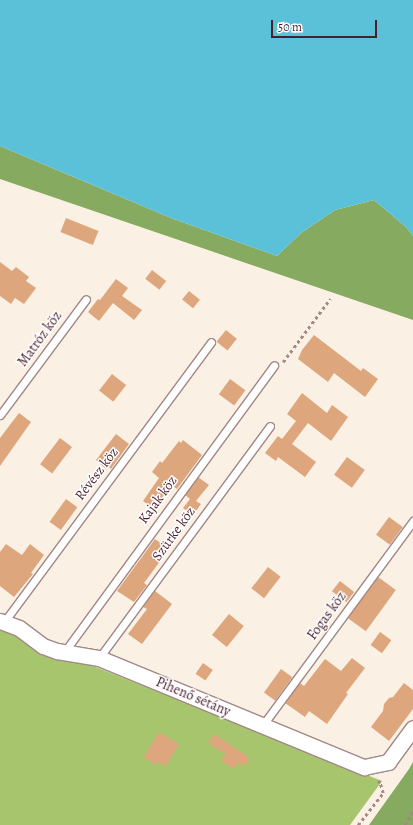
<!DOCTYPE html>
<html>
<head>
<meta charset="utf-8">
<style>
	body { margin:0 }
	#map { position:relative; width:413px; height:825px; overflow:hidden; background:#faf0e3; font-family:Alegreya,serif }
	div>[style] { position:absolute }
	.green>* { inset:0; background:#a7c56d }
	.forest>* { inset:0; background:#85aa60 }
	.water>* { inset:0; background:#5bc1d8 }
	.building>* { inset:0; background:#dea67d; transform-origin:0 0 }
	.path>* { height:2.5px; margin-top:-1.25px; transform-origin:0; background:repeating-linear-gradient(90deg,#a28887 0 3px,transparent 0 6px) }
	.roads { filter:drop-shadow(1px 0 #a28887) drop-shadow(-1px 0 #a28887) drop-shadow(0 1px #a28887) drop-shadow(0 -1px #a28887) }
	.service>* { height:7px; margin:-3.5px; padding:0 3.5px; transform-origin:3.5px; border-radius:3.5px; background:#fff }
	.minor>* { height:15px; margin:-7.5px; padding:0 7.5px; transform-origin:7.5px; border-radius:7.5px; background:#fff }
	span { translate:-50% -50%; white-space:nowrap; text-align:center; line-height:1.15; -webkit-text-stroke:3px #fff; paint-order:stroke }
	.street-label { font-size:14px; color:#4a1f2b }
	.scale { position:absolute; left:271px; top:20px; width:106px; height:18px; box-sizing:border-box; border:2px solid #4a1f2b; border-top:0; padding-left:5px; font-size:12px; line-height:14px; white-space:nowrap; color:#4a1f2b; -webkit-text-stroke:3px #fff; paint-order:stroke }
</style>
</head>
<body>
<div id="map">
	<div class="green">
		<div style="clip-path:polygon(0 629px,382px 781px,350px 825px,0 825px)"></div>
	</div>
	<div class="forest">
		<div style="clip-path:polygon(0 146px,171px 218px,277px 256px,301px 233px,335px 210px,374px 200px,406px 227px,413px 236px,413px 320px,0 179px)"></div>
		<div style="clip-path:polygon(413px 762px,413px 825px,369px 825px,409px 769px)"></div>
	</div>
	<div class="water">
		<div style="clip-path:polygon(0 0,413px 0,413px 236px,406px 227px,374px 200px,335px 210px,301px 233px,277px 256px,171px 218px,0 146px)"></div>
	</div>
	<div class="building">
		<div style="left:66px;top:218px;width:35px;height:15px;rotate:22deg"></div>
		<div style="clip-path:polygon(0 262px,12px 271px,16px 267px,29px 277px,26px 281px,36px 288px,24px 304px,15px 298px,11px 304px,0 296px)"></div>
		<div style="left:152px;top:270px;width:18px;height:11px;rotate:38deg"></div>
		<div style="clip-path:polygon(116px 279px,128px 288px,122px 296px,142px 310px,134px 320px,113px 303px,99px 321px,88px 312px,98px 299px,100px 300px)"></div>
		<div style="left:189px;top:291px;width:14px;height:11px;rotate:39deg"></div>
		<div style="left:226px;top:330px;width:14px;height:15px;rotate:39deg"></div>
		<div style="clip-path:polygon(314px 335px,361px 371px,363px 368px,378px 379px,365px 397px,334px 373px,328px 382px,298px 359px,302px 350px)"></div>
		<div style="left:112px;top:374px;width:18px;height:21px;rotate:38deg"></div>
		<div style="left:230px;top:379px;width:19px;height:19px;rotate:36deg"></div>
		<div style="clip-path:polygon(302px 393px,327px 413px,332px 405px,348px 417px,331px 441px,308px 423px,292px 444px,316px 462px,305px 477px,278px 457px,276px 461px,265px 453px,278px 436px,282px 439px,296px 421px,287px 414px)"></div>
		<div style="clip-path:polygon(19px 413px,31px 422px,0 466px,0 438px)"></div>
		<div style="clip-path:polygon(116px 434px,129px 444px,111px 469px,109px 467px,107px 470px,96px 460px)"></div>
		<div style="left:60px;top:438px;width:15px;height:33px;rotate:37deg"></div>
		<div style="clip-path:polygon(183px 440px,202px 455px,177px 489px,171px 485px,154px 509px,143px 501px,159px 478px,152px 472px,160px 461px,162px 463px,179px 441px,181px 443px)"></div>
		<div style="left:347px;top:457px;width:22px;height:22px;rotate:36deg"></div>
		<div style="clip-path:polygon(198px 477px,209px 485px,196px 501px,201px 504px,193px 515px,183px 508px,190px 499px,185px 495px)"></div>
		<div style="left:66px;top:499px;width:14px;height:28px;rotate:36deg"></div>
		<div style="left:389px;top:517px;width:17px;height:22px;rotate:36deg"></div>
		<div style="clip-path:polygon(155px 539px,169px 549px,144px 583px,147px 585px,134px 602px,117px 591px)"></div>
		<div style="clip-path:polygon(6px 544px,22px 555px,30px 544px,44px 555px,31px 573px,33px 574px,14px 597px,0 586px,0 552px)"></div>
		<div style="left:268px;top:567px;width:16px;height:27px;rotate:38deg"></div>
		<div style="left:378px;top:577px;width:22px;height:51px;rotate:36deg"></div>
		<div style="left:340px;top:581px;width:18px;height:13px;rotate:38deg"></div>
		<div style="clip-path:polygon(155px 591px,172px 604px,142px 644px,128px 634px,147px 609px,143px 607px)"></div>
		<div style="left:229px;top:614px;width:19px;height:27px;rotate:39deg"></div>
		<div style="left:380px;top:632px;width:14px;height:16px;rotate:36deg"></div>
		<div style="clip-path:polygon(352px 658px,365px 668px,346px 693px,348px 694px,327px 724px,309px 711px,305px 717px,285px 703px,300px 683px,304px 686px,325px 659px,341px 671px)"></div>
		<div style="left:203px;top:663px;width:12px;height:13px;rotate:35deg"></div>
		<div style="left:281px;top:669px;width:14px;height:29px;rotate:36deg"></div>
		<div style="clip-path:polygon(404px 683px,413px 690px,413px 709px,389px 741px,371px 727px,383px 711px,384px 704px,389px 698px,393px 697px)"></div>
		<div style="clip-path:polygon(159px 732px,179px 744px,166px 766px,158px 762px,156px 765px,144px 757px)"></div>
		<div style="clip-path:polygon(214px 734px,250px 758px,244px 766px,238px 763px,234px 769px,221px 761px,226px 754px,208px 743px)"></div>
	</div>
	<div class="path">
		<div style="left:283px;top:362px;width:79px;rotate:-53.3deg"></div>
		<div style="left:358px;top:825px;width:41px;rotate:-52deg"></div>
		<div style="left:383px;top:793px;width:10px;rotate:-107deg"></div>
		<div style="left:380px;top:783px;width:6px;rotate:-135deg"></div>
		<div style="left:405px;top:825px;width:18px;rotate:-63deg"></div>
	</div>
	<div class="roads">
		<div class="service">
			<div style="left:0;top:415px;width:144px;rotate:-53.4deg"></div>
			<div style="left:4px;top:622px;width:348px;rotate:-53.5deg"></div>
			<div style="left:65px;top:651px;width:354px;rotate:-53.8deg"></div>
			<div style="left:99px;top:658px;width:288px;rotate:-53.6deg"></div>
			<div style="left:262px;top:726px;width:255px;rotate:-53.6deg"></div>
		</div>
		<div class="minor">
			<div style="left:0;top:621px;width:20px;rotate:20deg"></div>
			<div style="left:19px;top:628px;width:30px;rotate:37deg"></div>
			<div style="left:43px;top:646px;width:15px;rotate:20deg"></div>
			<div style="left:57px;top:651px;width:43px;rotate:9.5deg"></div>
			<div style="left:99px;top:658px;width:287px;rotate:22.4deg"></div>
			<div style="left:364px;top:767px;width:25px;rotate:-12deg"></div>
			<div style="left:388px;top:762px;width:42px;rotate:-53.7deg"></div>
		</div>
	</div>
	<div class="street-label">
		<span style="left:40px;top:339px;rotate:-54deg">Matróz köz</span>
		<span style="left:97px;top:474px;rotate:-53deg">Révész köz</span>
		<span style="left:158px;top:500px;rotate:-54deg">Kajak köz</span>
		<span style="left:174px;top:534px;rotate:-54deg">Szürke köz</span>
		<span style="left:327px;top:616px;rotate:-54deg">Fogas köz</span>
		<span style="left:193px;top:697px;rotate:23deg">Pihenő sétány</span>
	</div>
	<div class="scale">50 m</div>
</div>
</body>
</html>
